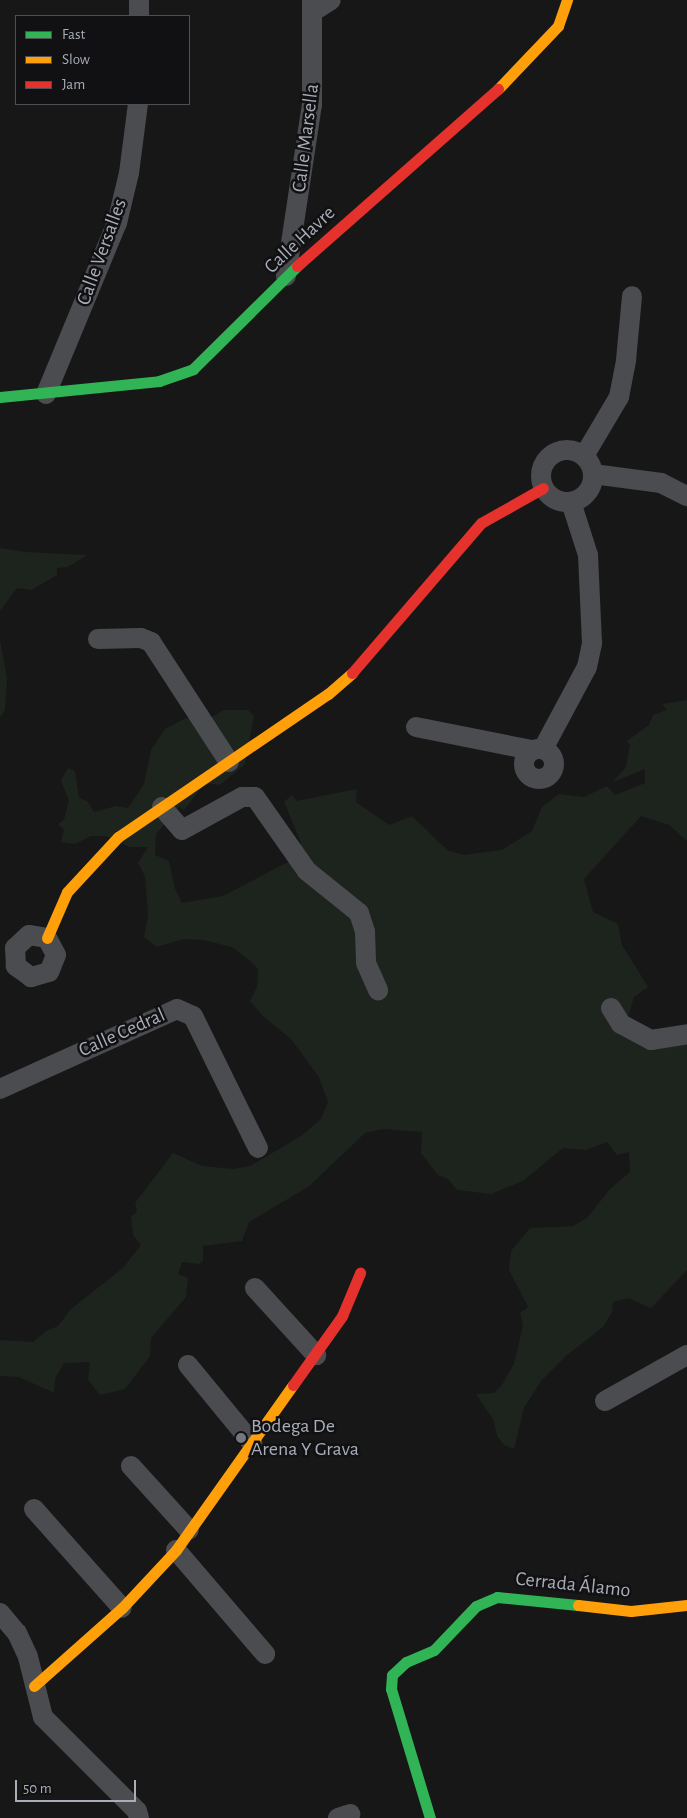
<!DOCTYPE html>
<html>
<head>
<meta charset="utf-8">
<style>
	body { margin:0 }
	#map { position:relative; width:687px; height:1818px; overflow:hidden; background:#171717; font-family:"Alegreya Sans",sans-serif }
	div>[style] { position:absolute }
	.green>* { inset:0; background:#1d241e }
	.street>* { height:20px; margin:-10px; padding:0 10px; transform-origin:10px; border-radius:10px; background:#4b4c50 }
	.street>.ring { margin:-10px; padding:0; box-sizing:content-box; background:none; border:20px solid #4b4c50; border-radius:50% }
	.fast>* { height:11px; margin:-5.5px; padding:0 5.5px; transform-origin:5.5px; border-radius:5.5px; background:#30b455 }
	.slow>* { height:11px; margin:-5.5px; padding:0 5.5px; transform-origin:5.5px; border-radius:5.5px; background:#ff9f0a }
	.jam>* { height:11px; margin:-5.5px; padding:0 5.5px; transform-origin:5.5px; border-radius:5.5px; background:#e5322d }
	.dots>* { width:14px; height:14px; translate:-50% -50%; box-sizing:border-box; border:2px solid #111113; border-radius:50% }
	span { translate:-50% -50%; white-space:nowrap; text-align:center; line-height:1.15; -webkit-text-stroke:5px #111113; paint-order:stroke }
	.street-label { font-size:20px; color:#a8adb8 }
	.poi-label { font-size:20px; color:#a8adb8 }
	.left { translate:0 -50%; text-align:left }
	.legend { position:absolute; left:15px; top:15px; width:175px; height:90px; box-sizing:border-box; background:#111113; border:1px solid #4d4f55; margin:0; padding:6px 9px; list-style:none; font-size:15px; color:#a8adb8 }
	.legend li { display:flex; align-items:center; gap:10px; height:25px }
	.legend b { width:25px; border:1px solid #4d4f55 }
	.scale { position:absolute; left:15px; top:1780px; width:121px; height:22px; box-sizing:border-box; border:2px solid #a8adb8; border-top:0; padding-left:6px; font-size:15px; line-height:18px; white-space:nowrap; color:#a8adb8; -webkit-text-stroke:4px #111113; paint-order:stroke }
</style>
</head>
<body>
<div id="map">
	<div class="green">
		<div style="clip-path:polygon(0 548px,25px 552px,87px 555px,68px 567px,57px 568px,57px 575px,31px 590px,17px 588px,0 611px)"></div>
		<div style="clip-path:polygon(0 640px,7px 678px,5px 710px,0 717px)"></div>
		<div style="clip-path:polygon(687px 700px,687px 841px,669px 825px,641px 816px,584px 879px,593px 912px,618px 924px,622px 945px,648px 987px,634px 997px,628px 1018px,649px 1031px,687px 1027px,687px 1270px,651px 1308px,628px 1298px,613px 1302px,612px 1312px,603px 1327px,567px 1355px,541px 1381px,524px 1408px,514px 1449px,504px 1445px,497px 1436px,494px 1421px,476px 1394px,494px 1393px,502px 1385px,514px 1364px,523px 1325px,520px 1313px,528px 1307px,509px 1270px,511px 1251px,530px 1228px,573px 1226px,587px 1218px,610px 1189px,630px 1172px,629px 1152px,617px 1155px,607px 1142px,586px 1150px,563px 1148px,523px 1181px,491px 1194px,457px 1190px,448px 1179px,438px 1175px,421px 1153px,422px 1132px,383px 1129px,365px 1133px,308px 1187px,249px 1222px,242px 1241px,203px 1246px,203px 1261px,199px 1264px,182px 1262px,178px 1274px,188px 1278px,186px 1297px,151px 1338px,150px 1356px,125px 1389px,100px 1395px,88px 1380px,90px 1362px,64px 1363px,55px 1379px,54px 1393px,19px 1377px,0 1376px,0 1340px,33px 1342px,46px 1331px,58px 1326px,71px 1309px,123px 1268px,141px 1245px,133px 1235px,131px 1216px,137px 1212px,135px 1203px,173px 1153px,202px 1166px,233px 1169px,250px 1166px,301px 1136px,321px 1119px,328px 1102px,319px 1077px,291px 1039px,262px 1015px,250px 1001px,257px 987px,258px 969px,249px 960px,232px 947px,203px 940px,183px 939px,157px 947px,144px 937px,148px 915px,145px 876px,138px 863px,148px 847px,130px 847px,106px 836px,91px 836px,75px 844px,61px 842px,64px 830px,58px 824px,64px 820px,69px 800px,61px 781px,68px 768px,75px 771px,79px 798px,87px 801px,94px 812px,116px 806px,128px 808px,144px 784px,151px 750px,165px 729px,186px 718px,205px 721px,224px 710px,248px 710px,254px 716px,245px 764px,220px 785px,205px 783px,184px 810px,179px 807px,156px 834px,155px 855px,169px 861px,175px 889px,182px 903px,223px 896px,288px 862px,301px 843px,284px 802px,292px 795px,296px 801px,357px 789px,356px 802px,389px 825px,412px 816px,447px 850px,463px 855px,502px 850px,532px 831px,542px 807px,559px 794px,584px 797px,607px 786px,615px 795px,645px 783px,645px 769px,613px 782px,626px 767px,630px 745px,627px 741px,649px 725px,653px 715px,667px 710px,662px 704px)"></div>
	</div>
	<div class="street">
		<div style="left:312px;top:12px;width:22px;rotate:-32deg"></div>
		<div style="left:139px;top:16px;width:16px;rotate:-90deg"></div>
		<div style="left:286px;top:276px;width:173px;rotate:-81.4deg"></div>
		<div style="left:312px;top:105px;width:105px;rotate:-90deg"></div>
		<div style="left:46px;top:394px;width:185px;rotate:-67.5deg"></div>
		<div style="left:117px;top:223px;width:51px;rotate:-76.5deg"></div>
		<div style="left:129px;top:173px;width:70px;rotate:-82.6deg"></div>
		<div class="ring" style="left:541px;top:450px;width:32px;height:32px"></div>
		<div style="left:584px;top:456px;width:69px;rotate:-59.3deg"></div>
		<div style="left:619px;top:397px;width:38px;rotate:-79deg"></div>
		<div style="left:626px;top:360px;width:64px;rotate:-84.6deg"></div>
		<div style="left:593px;top:474px;width:69px;rotate:7.5deg"></div>
		<div style="left:661px;top:483px;width:29px;rotate:27deg"></div>
		<div style="left:98px;top:639px;width:43px;rotate:-1.3deg"></div>
		<div style="left:141px;top:638px;width:11px;rotate:22deg"></div>
		<div style="left:151px;top:642px;width:143px;rotate:57deg"></div>
		<div style="left:416px;top:727px;width:117px;rotate:11.3deg"></div>
		<div style="left:543px;top:749px;width:93px;rotate:-61.8deg"></div>
		<div style="left:587px;top:667px;width:25px;rotate:-78deg"></div>
		<div style="left:592px;top:643px;width:88px;rotate:-92.6deg"></div>
		<div style="left:588px;top:555px;width:56px;rotate:-107.8deg"></div>
		<div class="ring" style="left:524px;top:749px;width:10px;height:10px"></div>
		<div style="left:162px;top:807px;width:30px;rotate:49deg"></div>
		<div style="left:182px;top:830px;width:68px;rotate:-28.8deg"></div>
		<div style="left:242px;top:797px;width:13px"></div>
		<div style="left:255px;top:797px;width:90px;rotate:54.9deg"></div>
		<div style="left:307px;top:871px;width:67px;rotate:38.9deg"></div>
		<div style="left:359px;top:913px;width:20px;rotate:72deg"></div>
		<div style="left:365px;top:932px;width:31px;rotate:88deg"></div>
		<div style="left:366px;top:963px;width:30px;rotate:66deg"></div>
		<div style="left:29px;top:935px;width:18px;rotate:9deg"></div>
		<div style="left:47px;top:938px;width:19px;rotate:62deg"></div>
		<div style="left:56px;top:955px;width:18px;rotate:112deg"></div>
		<div style="left:49px;top:972px;width:19px;rotate:164deg"></div>
		<div style="left:31px;top:977px;width:19px;rotate:-144deg"></div>
		<div style="left:16px;top:966px;width:18px;rotate:-93deg"></div>
		<div style="left:15px;top:948px;width:19px;rotate:-43deg"></div>
		<div style="left:611px;top:1008px;width:19px;rotate:58deg"></div>
		<div style="left:621px;top:1024px;width:34px;rotate:28deg"></div>
		<div style="left:651px;top:1040px;width:36px;rotate:-9deg"></div>
		<div style="left:0;top:1089px;width:194px;rotate:-24.3deg"></div>
		<div style="left:177px;top:1009px;width:17px;rotate:24deg"></div>
		<div style="left:193px;top:1016px;width:147px;rotate:63.8deg"></div>
		<div style="left:255px;top:1288px;width:91px;rotate:47.7deg"></div>
		<div style="left:188px;top:1365px;width:102px;rotate:50.6deg"></div>
		<div style="left:605px;top:1401px;width:94px;rotate:-29.3deg"></div>
		<div style="left:131px;top:1466px;width:86px;rotate:47.8deg"></div>
		<div style="left:34px;top:1509px;width:132px;rotate:48.4deg"></div>
		<div style="left:176px;top:1550px;width:137px;rotate:49.4deg"></div>
		<div style="left:0;top:1613px;width:26px;rotate:50deg"></div>
		<div style="left:17px;top:1633px;width:26px;rotate:65deg"></div>
		<div style="left:28px;top:1657px;width:62px;rotate:76deg"></div>
		<div style="left:43px;top:1717px;width:133px;rotate:45deg"></div>
		<div style="left:137px;top:1811px;width:7px;rotate:74deg"></div>
		<div style="left:338px;top:1818px;width:13px;rotate:-18deg"></div>
	</div>
	<div class="fast">
		<div style="left:0;top:397px;width:160px;rotate:-5.7deg"></div>
		<div style="left:159px;top:381px;width:36px;rotate:-19deg"></div>
		<div style="left:193px;top:369px;width:146px;rotate:-44.7deg"></div>
		<div style="left:430px;top:1818px;width:135px;rotate:-106.8deg"></div>
		<div style="left:391px;top:1689px;width:14px;rotate:-86deg"></div>
		<div style="left:392px;top:1675px;width:19px;rotate:-43deg"></div>
		<div style="left:406px;top:1662px;width:30px;rotate:-23deg"></div>
		<div style="left:434px;top:1650px;width:61px;rotate:-46.3deg"></div>
		<div style="left:476px;top:1606px;width:23px;rotate:-23deg"></div>
		<div style="left:497px;top:1597px;width:81px;rotate:5.6deg"></div>
	</div>
	<div class="slow">
		<div style="left:498px;top:89px;width:87px;rotate:-46.4deg"></div>
		<div style="left:558px;top:26px;width:28px;rotate:-71deg"></div>
		<div style="left:47px;top:938px;width:50px;rotate:-66.5deg"></div>
		<div style="left:67px;top:892px;width:75px;rotate:-47.2deg"></div>
		<div style="left:118px;top:837px;width:254px;rotate:-34.3deg"></div>
		<div style="left:328px;top:694px;width:32px;rotate:-41deg"></div>
		<div style="left:578px;top:1605px;width:53px;rotate:6.5deg"></div>
		<div style="left:631px;top:1611px;width:56px;rotate:-6.1deg"></div>
		<div style="left:34px;top:1686px;width:118px;rotate:-41.6deg"></div>
		<div style="left:122px;top:1608px;width:79px;rotate:-47deg"></div>
		<div style="left:176px;top:1550px;width:202px;rotate:-54.7deg"></div>
	</div>
	<div class="jam">
		<div style="left:297px;top:266px;width:268px;rotate:-41.4deg"></div>
		<div style="left:352px;top:673px;width:198px;rotate:-49.3deg"></div>
		<div style="left:481px;top:523px;width:71px;rotate:-29.4deg"></div>
		<div style="left:293px;top:1385px;width:85px;rotate:-54.6deg"></div>
		<div style="left:342px;top:1316px;width:47px;rotate:-67.3deg"></div>
	</div>
	<div class="dots">
		<div style="left:241px;top:1438px;background:#757880"></div>
	</div>
	<div class="street-label">
		<span style="left:306px;top:138px;rotate:-83deg">Calle Marsella</span>
		<span style="left:300px;top:240px;rotate:-43deg">Calle Havre</span>
		<span style="left:102px;top:252px;rotate:-70deg">Calle Versalles</span>
		<span style="left:122px;top:1033px;rotate:-24deg">Calle Cedral</span>
		<span style="left:573px;top:1585px;rotate:6deg">Cerrada Álamo</span>
	</div>
	<div class="poi-label">
		<span class="left" style="left:251px;top:1438px">Bodega De<br>Arena Y Grava</span>
	</div>
	<ul class="legend">
	<li><b style="height:6px;background:#30b455"></b>Fast</li>
	<li><b style="height:6px;background:#ff9f0a"></b>Slow</li>
	<li><b style="height:6px;background:#e5322d"></b>Jam</li>
	</ul>
	<div class="scale">50 m</div>
</div>
</body>
</html>
